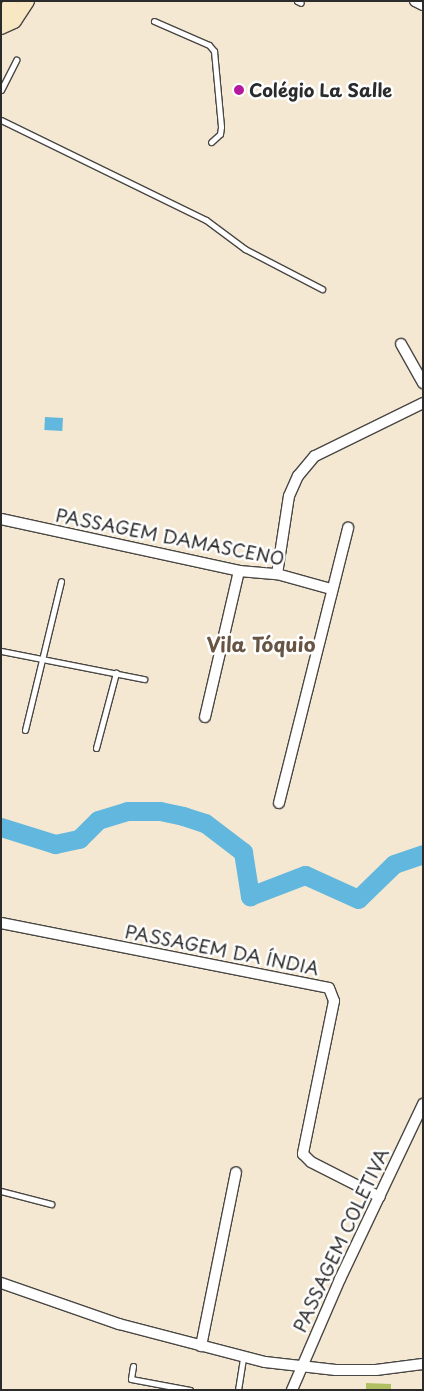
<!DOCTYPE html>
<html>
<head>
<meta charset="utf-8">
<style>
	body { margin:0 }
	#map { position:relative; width:424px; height:1391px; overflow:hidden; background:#f5e8d2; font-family:"Playpen Sans",sans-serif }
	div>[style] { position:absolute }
	.green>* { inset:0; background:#b0bf62 }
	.water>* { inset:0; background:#61b7de; transform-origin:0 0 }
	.river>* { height:19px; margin:-9.5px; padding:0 9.5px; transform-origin:9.5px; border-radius:9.5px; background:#61b7de }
	.roads { filter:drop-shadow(1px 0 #494744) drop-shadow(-1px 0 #494744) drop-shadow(0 1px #494744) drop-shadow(0 -1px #494744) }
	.lane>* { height:5px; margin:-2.5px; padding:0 2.5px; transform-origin:2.5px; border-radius:2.5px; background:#fff }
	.street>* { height:10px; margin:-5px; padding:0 5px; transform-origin:5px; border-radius:5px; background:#fff }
	.secondary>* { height:14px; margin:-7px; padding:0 7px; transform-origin:7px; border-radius:7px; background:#f7e8c3 }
	.dots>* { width:14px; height:14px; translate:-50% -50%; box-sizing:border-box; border:2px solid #fff; border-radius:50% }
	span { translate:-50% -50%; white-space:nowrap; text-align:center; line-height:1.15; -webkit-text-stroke:5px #fff; paint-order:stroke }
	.poi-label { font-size:18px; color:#2b2b2b; font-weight:700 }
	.left { translate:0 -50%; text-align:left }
	.street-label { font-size:18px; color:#2b2b2b }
	.quarter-label { font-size:20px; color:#685443; font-weight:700 }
	.frame { position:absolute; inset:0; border:2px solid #2b2b2b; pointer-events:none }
</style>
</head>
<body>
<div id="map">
	<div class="green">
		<div style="clip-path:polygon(366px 1383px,391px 1384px,391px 1390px,366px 1390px)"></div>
	</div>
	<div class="water">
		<div style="left:45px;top:417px;width:18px;height:13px;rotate:3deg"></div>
	</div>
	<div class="river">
		<div style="left:1px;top:827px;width:57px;rotate:17.5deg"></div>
		<div style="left:55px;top:844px;width:25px;rotate:-12deg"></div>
		<div style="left:79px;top:839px;width:27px;rotate:-45deg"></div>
		<div style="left:98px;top:820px;width:30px;rotate:-17deg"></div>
		<div style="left:127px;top:811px;width:33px"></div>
		<div style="left:160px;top:811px;width:24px;rotate:12deg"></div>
		<div style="left:183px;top:816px;width:23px;rotate:18deg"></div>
		<div style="left:205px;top:823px;width:48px;rotate:37.3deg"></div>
		<div style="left:243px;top:852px;width:45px;rotate:81deg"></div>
		<div style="left:250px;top:896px;width:59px;rotate:-20.9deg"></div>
		<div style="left:305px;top:875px;width:58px;rotate:24.4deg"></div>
		<div style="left:358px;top:899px;width:50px;rotate:-44.2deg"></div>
		<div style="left:394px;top:864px;width:31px;rotate:-19deg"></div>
	</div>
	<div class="roads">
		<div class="lane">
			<div style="left:297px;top:1px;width:4px;rotate:27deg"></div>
			<div style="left:154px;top:21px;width:60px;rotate:23.6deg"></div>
			<div style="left:209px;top:45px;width:8px;rotate:50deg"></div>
			<div style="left:214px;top:51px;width:76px;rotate:84.7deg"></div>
			<div style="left:221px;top:127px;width:7px;rotate:98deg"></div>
			<div style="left:220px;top:134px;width:12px;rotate:138deg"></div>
			<div style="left:1px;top:90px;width:34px;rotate:-63deg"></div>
			<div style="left:1px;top:120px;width:228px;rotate:26deg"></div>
			<div style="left:206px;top:220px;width:49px;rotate:36.6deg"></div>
			<div style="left:245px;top:249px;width:87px;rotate:27.5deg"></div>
			<div style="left:1px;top:651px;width:146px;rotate:11.1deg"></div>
			<div style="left:25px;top:730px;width:153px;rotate:-76.4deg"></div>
			<div style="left:96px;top:748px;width:78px;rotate:-75.1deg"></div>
			<div style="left:1px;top:1191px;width:52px;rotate:14.6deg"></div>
			<div style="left:133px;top:1366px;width:13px;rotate:99deg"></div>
			<div style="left:131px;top:1379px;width:60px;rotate:10.6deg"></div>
			<div style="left:238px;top:1390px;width:33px;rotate:-81deg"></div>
		</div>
		<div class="street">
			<div style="left:415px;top:1px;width:9px;rotate:27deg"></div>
			<div style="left:401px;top:344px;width:45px;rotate:60.6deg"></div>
			<div style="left:1px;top:519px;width:244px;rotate:12.3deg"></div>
			<div style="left:239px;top:571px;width:38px;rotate:5deg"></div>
			<div style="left:277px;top:574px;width:56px;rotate:15.5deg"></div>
			<div style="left:277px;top:574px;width:79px;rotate:-81.3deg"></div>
			<div style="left:289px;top:496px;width:22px;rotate:-66deg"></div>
			<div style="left:298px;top:476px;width:26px;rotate:-50deg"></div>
			<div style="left:315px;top:456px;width:120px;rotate:-26.1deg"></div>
			<div style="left:205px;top:717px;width:150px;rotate:-76.9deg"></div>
			<div style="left:279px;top:803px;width:284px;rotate:-75.9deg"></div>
			<div style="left:1px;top:923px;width:334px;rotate:11.2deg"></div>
			<div style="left:329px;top:988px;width:14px;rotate:69deg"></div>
			<div style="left:334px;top:1001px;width:156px;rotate:101.5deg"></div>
			<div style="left:303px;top:1154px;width:11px;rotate:45deg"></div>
			<div style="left:311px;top:1162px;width:77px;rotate:26.9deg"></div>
			<div style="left:1px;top:1283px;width:125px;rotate:19.2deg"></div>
			<div style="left:119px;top:1324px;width:151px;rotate:14.6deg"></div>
			<div style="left:265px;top:1362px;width:71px;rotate:6.4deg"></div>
			<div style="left:336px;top:1370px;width:40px"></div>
			<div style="left:376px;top:1370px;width:47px;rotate:-7.3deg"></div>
			<div style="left:201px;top:1346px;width:177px;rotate:-78.6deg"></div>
			<div style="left:292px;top:1390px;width:121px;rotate:-66.6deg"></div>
			<div style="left:340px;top:1279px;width:194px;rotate:-64.6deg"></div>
		</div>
		<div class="secondary">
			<div style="left:1px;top:21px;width:22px;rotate:-63deg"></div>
			<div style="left:1px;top:27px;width:14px;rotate:-25deg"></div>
			<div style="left:14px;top:21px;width:24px;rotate:-57deg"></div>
		</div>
	</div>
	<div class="dots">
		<div style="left:239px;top:90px;background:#b5179e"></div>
	</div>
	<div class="poi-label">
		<span class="left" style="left:249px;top:90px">Colégio La Salle</span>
	</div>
	<div class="street-label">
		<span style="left:170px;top:537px;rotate:11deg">PASSAGEM DAMASCENO</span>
		<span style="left:222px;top:950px;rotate:11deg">PASSAGEM DA ÍNDIA</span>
		<span style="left:341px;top:1240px;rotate:-65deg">PASSAGEM COLETIVA</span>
	</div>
	<div class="quarter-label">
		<span style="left:261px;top:644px">Vila Tóquio</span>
	</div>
	<div class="frame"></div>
</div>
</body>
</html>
